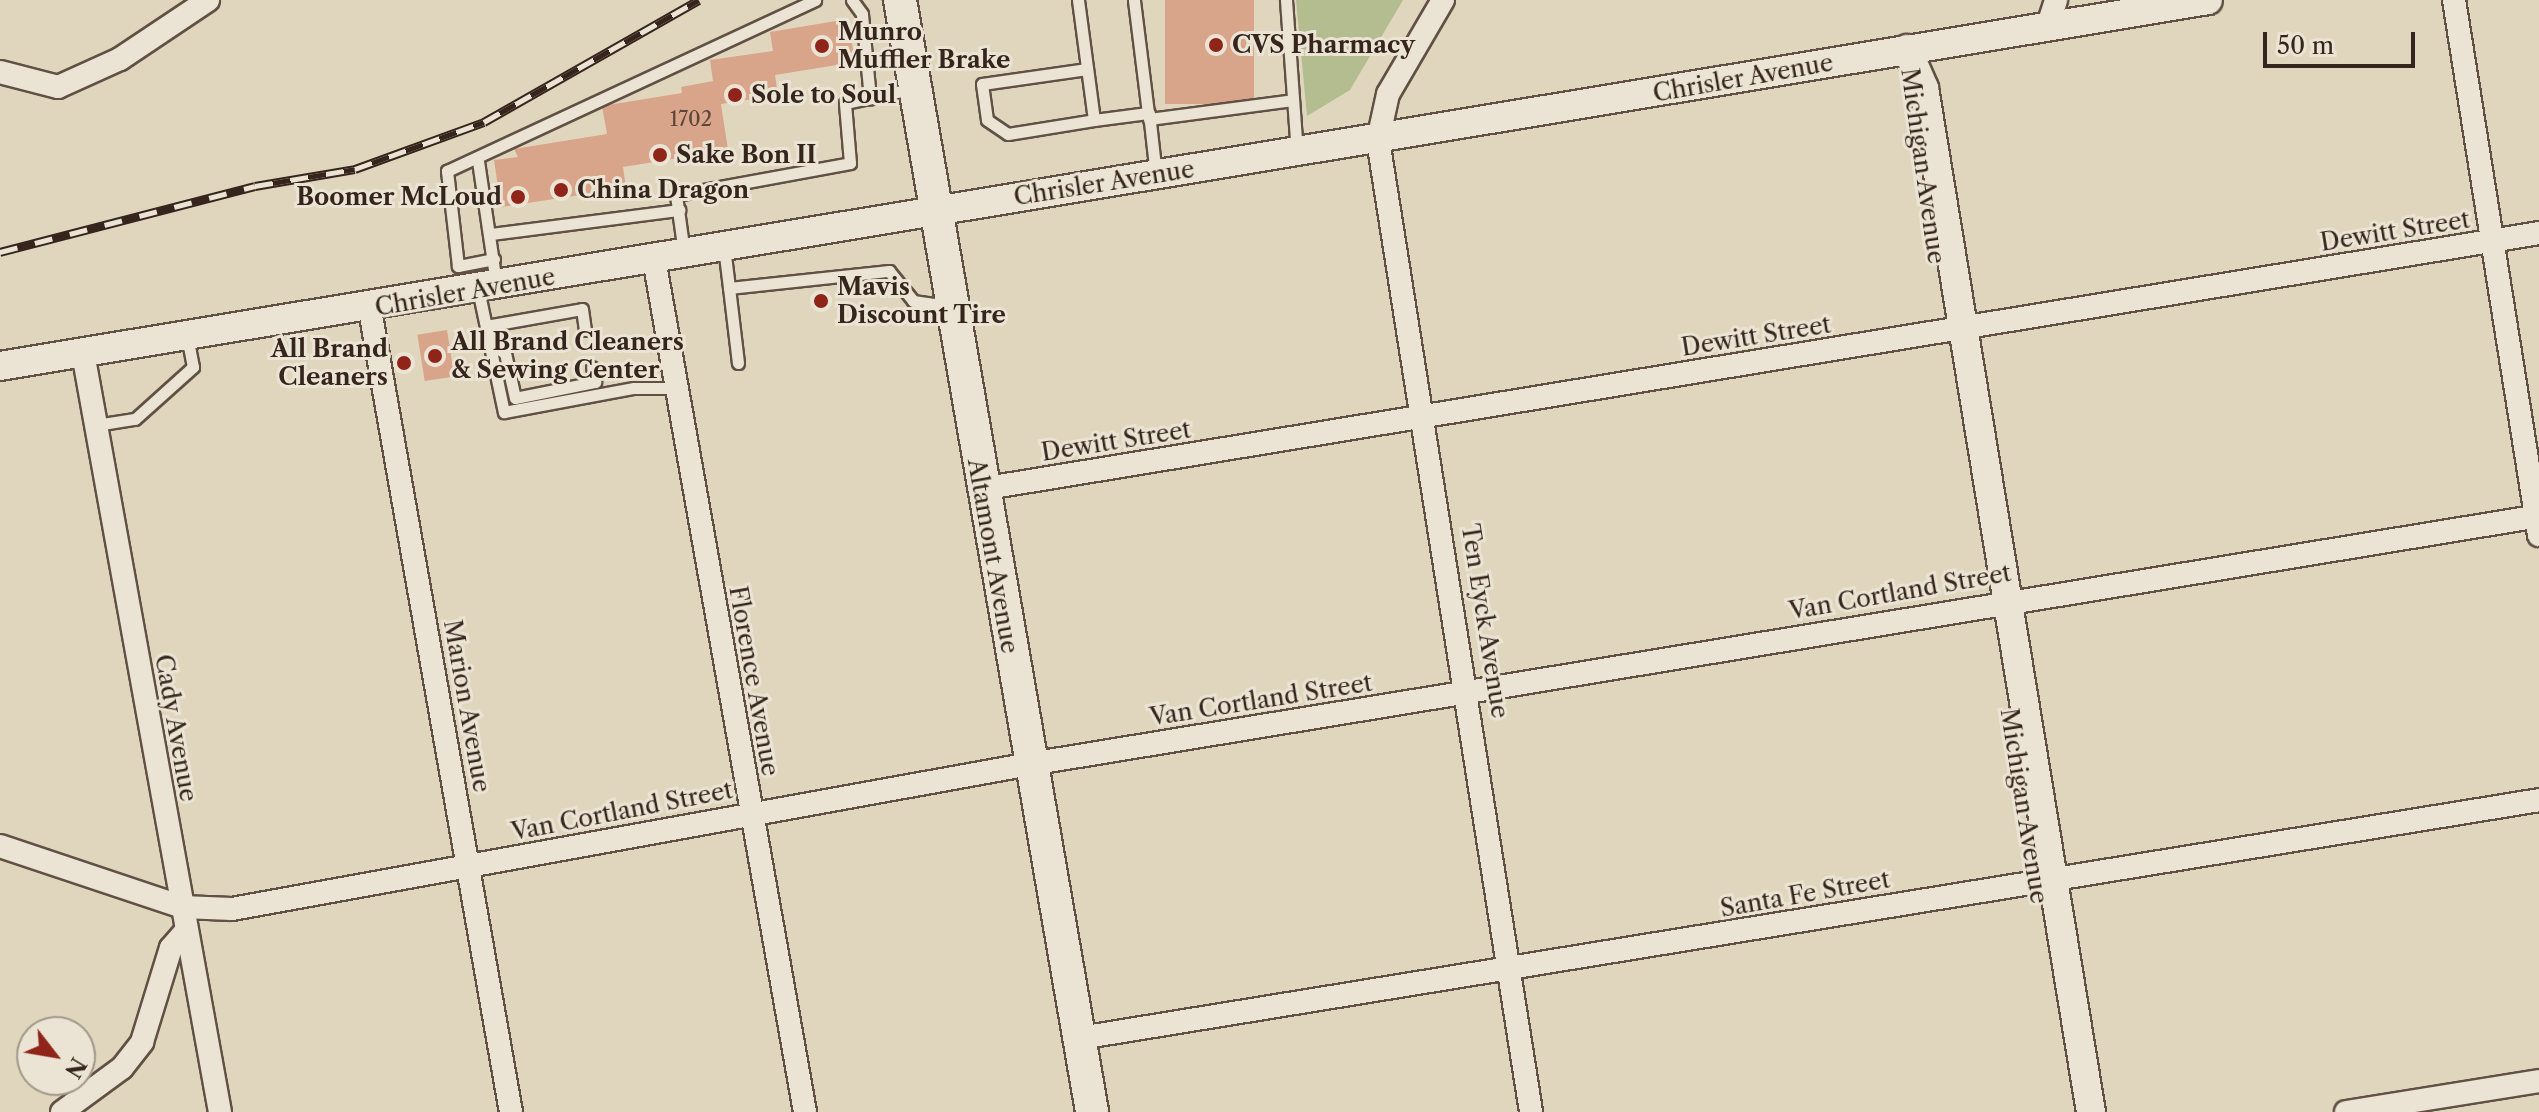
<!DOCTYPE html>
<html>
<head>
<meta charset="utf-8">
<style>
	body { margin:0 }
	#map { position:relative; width:2539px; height:1112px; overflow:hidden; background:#e0d6bd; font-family:"Libre Caslon Text",serif }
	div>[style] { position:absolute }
	.green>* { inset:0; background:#b3bd90 }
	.building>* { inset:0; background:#d8a48a; transform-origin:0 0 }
	.roads { filter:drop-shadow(2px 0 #605144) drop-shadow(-2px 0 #605144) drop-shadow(0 2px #605144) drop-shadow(0 -2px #605144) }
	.service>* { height:11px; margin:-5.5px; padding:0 5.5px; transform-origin:5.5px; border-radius:5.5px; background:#ebe4d4 }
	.minor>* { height:22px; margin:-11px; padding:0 11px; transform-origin:11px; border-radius:11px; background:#ebe4d4 }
	.tertiary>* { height:28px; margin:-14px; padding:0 14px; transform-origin:14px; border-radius:14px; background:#ebe4d4 }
	.secondary>* { height:32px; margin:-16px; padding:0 16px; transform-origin:16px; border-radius:16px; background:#ebe4d4 }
	.rail>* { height:9px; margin-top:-4.5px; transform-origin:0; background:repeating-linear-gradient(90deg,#ebe4d4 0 18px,#35251c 0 36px); box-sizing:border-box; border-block:2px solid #35251c }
	.dots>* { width:22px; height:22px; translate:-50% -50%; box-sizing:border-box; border:4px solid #ebe4d4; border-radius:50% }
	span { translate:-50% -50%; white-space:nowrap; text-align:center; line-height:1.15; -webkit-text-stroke:6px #ebe4d4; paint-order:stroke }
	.number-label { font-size:20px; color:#5e4538 }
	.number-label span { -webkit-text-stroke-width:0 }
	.poi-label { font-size:24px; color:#35251c; font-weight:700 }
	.left { translate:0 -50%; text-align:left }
	.right { translate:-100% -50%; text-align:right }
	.street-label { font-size:24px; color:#35251c }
	.north { position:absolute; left:16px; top:1016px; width:80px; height:80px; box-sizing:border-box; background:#ebe4d4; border:2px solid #a2988a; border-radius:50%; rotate:121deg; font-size:22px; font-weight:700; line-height:32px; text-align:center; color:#35251c }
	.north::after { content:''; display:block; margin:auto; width:28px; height:36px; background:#8f2418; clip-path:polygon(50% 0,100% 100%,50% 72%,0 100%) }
	.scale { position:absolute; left:2263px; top:32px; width:152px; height:36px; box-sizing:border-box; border:4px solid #35251c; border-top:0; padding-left:10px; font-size:24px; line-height:28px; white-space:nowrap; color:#35251c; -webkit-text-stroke:6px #ebe4d4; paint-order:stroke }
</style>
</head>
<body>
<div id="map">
	<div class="green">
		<div style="clip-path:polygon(1296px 0,1403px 0,1350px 90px,1307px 116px)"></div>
	</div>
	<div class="building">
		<div style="left:1165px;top:0;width:89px;height:104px"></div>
		<div style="clip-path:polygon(848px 19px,855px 62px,775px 75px,778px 95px,721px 104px,728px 150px,623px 167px,626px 188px,501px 207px,494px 160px,518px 157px,514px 149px,607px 134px,602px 106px,682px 93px,681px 87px,713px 81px,710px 60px,773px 51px,770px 32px)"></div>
		<div style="left:447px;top:330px;width:47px;height:30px;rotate:81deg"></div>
	</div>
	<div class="roads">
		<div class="service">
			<div style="left:852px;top:0;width:17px;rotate:54deg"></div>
			<div style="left:862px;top:14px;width:85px;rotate:84.6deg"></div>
			<div style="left:1078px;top:0;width:121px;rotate:82.4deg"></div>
			<div style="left:1094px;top:120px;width:54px;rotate:-7.4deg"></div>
			<div style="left:1148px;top:113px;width:114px;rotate:-97.1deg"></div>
			<div style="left:1286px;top:0;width:152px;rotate:85.9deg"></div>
			<div style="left:1087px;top:69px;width:106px;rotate:171.9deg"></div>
			<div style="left:982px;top:84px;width:36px;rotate:82deg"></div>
			<div style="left:987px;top:120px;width:25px;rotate:34deg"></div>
			<div style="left:1008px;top:134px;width:87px;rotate:-9.2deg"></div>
			<div style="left:1149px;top:113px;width:62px;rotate:83.6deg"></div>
			<div style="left:1149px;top:119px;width:145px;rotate:-7.5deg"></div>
			<div style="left:478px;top:161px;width:123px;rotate:81.6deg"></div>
			<div style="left:491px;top:234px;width:190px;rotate:-7.3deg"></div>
			<div style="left:724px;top:247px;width:41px;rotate:83deg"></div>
			<div style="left:684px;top:253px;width:59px;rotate:-97.9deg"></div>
			<div style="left:676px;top:195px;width:177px;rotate:-10.4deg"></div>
			<div style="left:850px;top:163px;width:60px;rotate:-94.8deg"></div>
			<div style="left:845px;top:103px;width:67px;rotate:-12deg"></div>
			<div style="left:494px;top:259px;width:37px;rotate:169deg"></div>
			<div style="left:458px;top:266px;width:96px;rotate:-96.6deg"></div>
			<div style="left:447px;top:171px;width:406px;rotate:-24.9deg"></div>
			<div style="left:478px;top:289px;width:126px;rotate:78.1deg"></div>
			<div style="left:504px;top:412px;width:132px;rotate:-10.5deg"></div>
			<div style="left:634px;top:388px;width:43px"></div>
			<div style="left:486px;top:326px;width:97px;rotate:-10deg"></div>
			<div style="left:582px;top:309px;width:21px;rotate:82deg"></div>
			<div style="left:489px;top:343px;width:19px;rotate:32deg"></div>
			<div style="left:505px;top:353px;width:46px;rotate:77.5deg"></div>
			<div style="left:515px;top:398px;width:82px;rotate:-11.3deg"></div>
			<div style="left:595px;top:382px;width:15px;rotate:-101deg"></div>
			<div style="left:738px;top:363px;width:76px;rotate:-96.8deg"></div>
			<div style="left:729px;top:288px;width:161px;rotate:-6.1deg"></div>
			<div style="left:889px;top:271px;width:38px;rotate:51deg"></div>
			<div style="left:913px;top:301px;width:35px;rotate:8deg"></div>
			<div style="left:96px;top:425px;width:39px;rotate:-9deg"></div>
			<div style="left:135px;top:419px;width:78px;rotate:-41.9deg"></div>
			<div style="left:193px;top:367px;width:31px;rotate:-101deg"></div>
		</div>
		<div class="minor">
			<div style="left:1443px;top:0;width:109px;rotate:120.3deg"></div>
			<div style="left:1388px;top:94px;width:47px;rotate:102.3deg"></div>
			<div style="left:1378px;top:140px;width:984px;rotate:81.05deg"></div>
			<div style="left:2454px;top:0;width:542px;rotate:80.97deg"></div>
			<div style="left:2048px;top:25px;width:26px;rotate:-72deg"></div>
			<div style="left:0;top:72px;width:60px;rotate:14.5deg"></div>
			<div style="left:58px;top:87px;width:68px;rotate:-24.3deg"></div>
			<div style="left:120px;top:59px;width:106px;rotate:-33.8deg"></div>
			<div style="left:654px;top:259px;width:866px;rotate:79.96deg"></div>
			<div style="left:370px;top:310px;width:814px;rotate:80.03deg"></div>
			<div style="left:83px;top:353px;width:771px;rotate:79.77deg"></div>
			<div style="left:981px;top:489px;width:1579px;rotate:-9.33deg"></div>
			<div style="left:0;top:846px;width:192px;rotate:18.5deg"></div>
			<div style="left:182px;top:907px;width:50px;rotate:2.3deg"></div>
			<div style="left:232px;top:909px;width:811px;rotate:-10.3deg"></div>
			<div style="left:1030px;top:764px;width:1529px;rotate:-9.33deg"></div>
			<div style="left:1080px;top:1038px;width:1478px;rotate:-9.26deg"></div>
			<div style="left:62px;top:1112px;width:74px;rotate:-36.3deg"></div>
			<div style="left:122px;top:1068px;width:33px;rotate:-52deg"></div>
			<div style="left:142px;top:1042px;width:98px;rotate:-72.9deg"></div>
			<div style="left:171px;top:948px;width:20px;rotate:-49deg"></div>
			<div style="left:2346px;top:1112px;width:195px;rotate:-9.1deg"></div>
		</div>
		<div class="tertiary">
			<div style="left:1907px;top:49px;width:43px;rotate:66.4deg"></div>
			<div style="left:1924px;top:88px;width:1038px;rotate:80.74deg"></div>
			<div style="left:0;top:366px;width:2238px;rotate:-9.41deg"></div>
		</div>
		<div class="secondary">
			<div style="left:900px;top:0;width:1128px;rotate:80.2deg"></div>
		</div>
	</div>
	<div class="rail">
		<div style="left:0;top:252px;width:263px;rotate:-14.5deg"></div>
		<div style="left:255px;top:186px;width:101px;rotate:-9.6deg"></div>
		<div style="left:355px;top:169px;width:137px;rotate:-20deg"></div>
		<div style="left:484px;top:122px;width:247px;rotate:-29.6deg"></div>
	</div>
	<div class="dots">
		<div style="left:1216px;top:45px;background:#8f2418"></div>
		<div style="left:822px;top:46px;background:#8f2418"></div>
		<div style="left:735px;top:95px;background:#8f2418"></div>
		<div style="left:660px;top:155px;background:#8f2418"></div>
		<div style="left:561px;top:190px;background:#8f2418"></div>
		<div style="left:518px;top:197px;background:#8f2418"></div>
		<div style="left:821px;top:301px;background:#8f2418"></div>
		<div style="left:435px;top:356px;background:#8f2418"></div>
		<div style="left:404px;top:363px;background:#8f2418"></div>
	</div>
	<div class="number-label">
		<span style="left:691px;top:119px">1702</span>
	</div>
	<div class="poi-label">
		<span class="left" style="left:838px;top:46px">Munro<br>Muffler Brake</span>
		<span class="left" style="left:1232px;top:45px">CVS Pharmacy</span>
		<span class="left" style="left:751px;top:95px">Sole to Soul</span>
		<span class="left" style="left:676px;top:155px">Sake Bon II</span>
		<span class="left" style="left:577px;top:190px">China Dragon</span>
		<span class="right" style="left:502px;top:197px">Boomer McLoud</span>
		<span class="left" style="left:837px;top:301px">Mavis<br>Discount Tire</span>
		<span class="left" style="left:451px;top:356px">All Brand Cleaners<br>&amp; Sewing Center</span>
		<span class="right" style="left:388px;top:363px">All Brand<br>Cleaners</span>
	</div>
	<div class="street-label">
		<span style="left:1743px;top:78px;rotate:-10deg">Chrisler Avenue</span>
		<span style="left:1923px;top:166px;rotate:82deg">Michigan Avenue</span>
		<span style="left:1104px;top:183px;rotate:-9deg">Chrisler Avenue</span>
		<span style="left:2395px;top:231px;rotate:-9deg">Dewitt Street</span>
		<span style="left:465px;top:292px;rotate:-10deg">Chrisler Avenue</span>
		<span style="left:1756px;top:336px;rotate:-9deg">Dewitt Street</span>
		<span style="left:1116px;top:441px;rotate:-9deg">Dewitt Street</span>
		<span style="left:993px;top:556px;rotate:80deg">Altamont Avenue</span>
		<span style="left:1900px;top:592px;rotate:-10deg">Van Cortland Street</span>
		<span style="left:1485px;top:621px;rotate:81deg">Ten Eyck Avenue</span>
		<span style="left:754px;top:681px;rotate:80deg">Florence Avenue</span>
		<span style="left:1261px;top:700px;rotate:-9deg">Van Cortland Street</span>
		<span style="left:467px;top:706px;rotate:80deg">Marion Avenue</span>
		<span style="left:176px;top:728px;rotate:80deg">Cady Avenue</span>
		<span style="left:2024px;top:806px;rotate:81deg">Michigan Avenue</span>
		<span style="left:622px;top:811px;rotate:-11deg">Van Cortland Street</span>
		<span style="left:1805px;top:894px;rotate:-10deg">Santa Fe Street</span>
	</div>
	<div class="north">N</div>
	<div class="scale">50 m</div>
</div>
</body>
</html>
